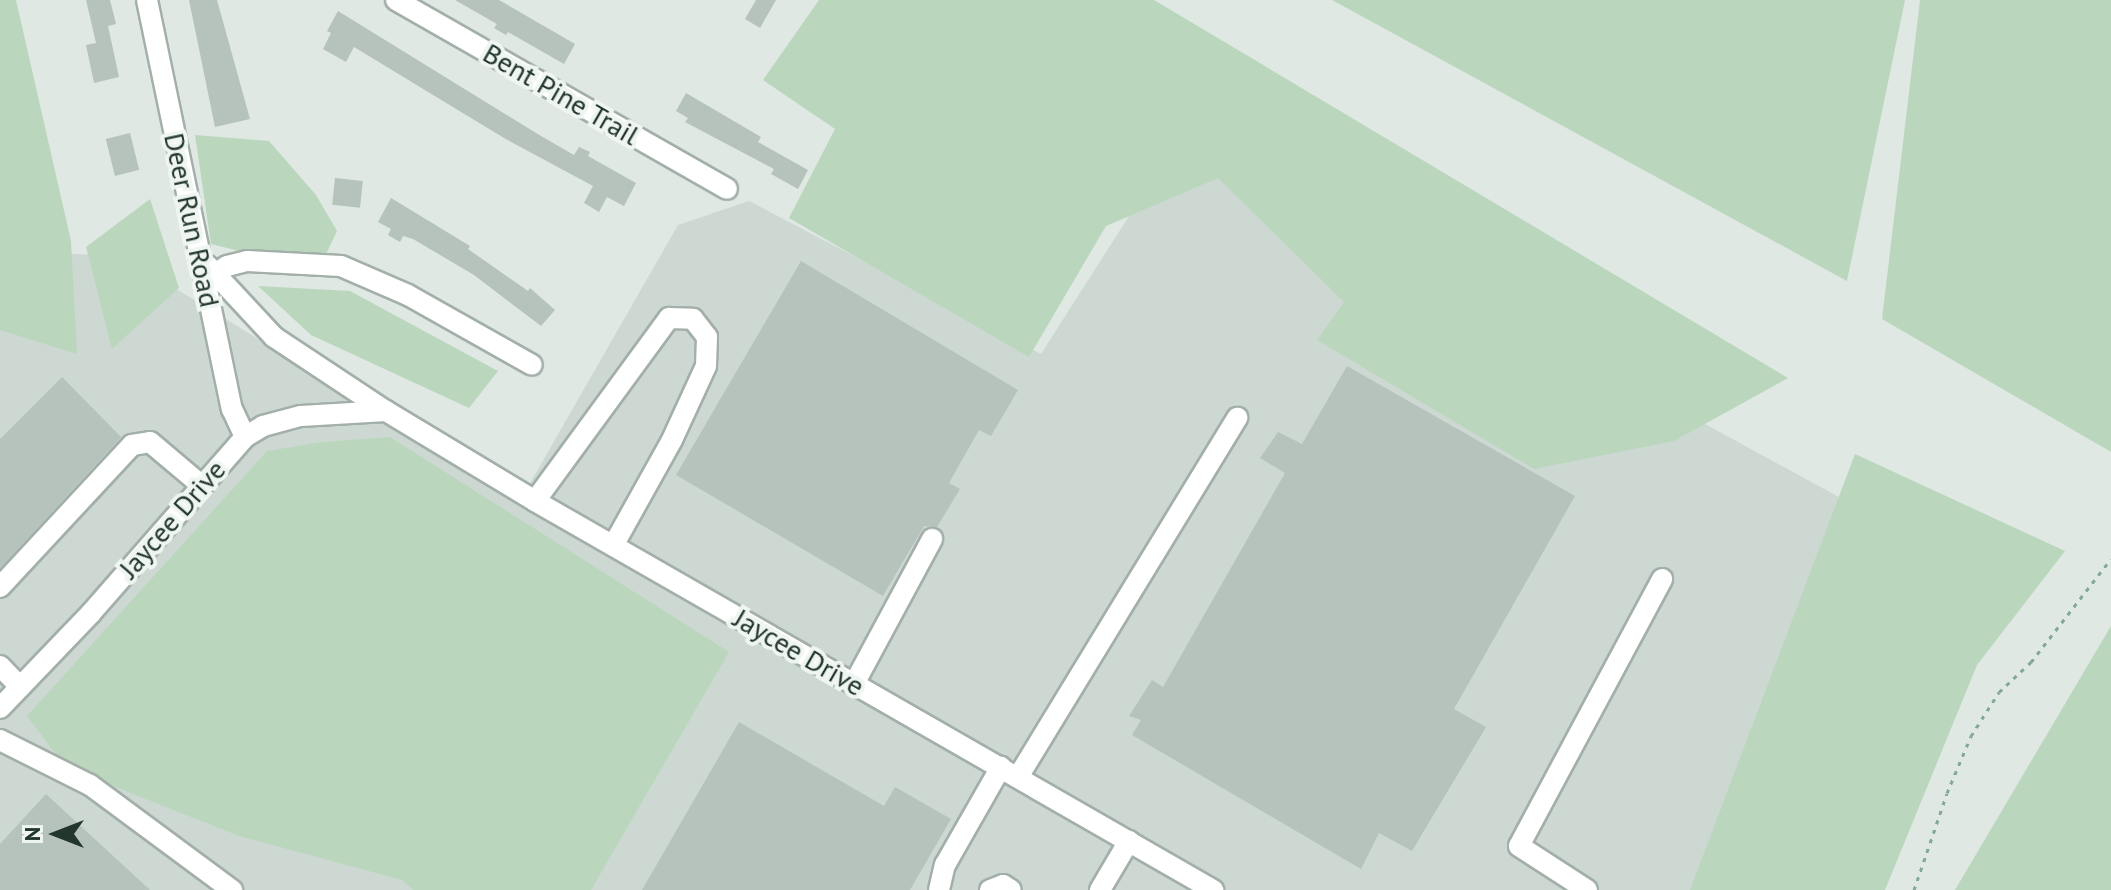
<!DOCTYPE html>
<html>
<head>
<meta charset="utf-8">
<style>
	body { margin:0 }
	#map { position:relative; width:2111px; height:890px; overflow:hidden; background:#dfe8e3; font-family:"PT Sans",sans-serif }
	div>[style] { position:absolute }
	.built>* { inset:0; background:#cdd8d2 }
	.green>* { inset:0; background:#bad7be }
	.building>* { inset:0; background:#b5c3bc; transform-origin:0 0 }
	.path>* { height:3px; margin-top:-1.5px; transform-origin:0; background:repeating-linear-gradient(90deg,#83a898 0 4px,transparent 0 10px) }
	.roads { filter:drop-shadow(2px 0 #a3afa9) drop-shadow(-2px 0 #a3afa9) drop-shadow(0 2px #a3afa9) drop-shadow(0 -2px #a3afa9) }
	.minor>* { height:20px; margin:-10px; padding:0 10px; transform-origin:10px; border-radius:10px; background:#fff }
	span { translate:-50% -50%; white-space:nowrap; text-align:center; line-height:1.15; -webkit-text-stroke:8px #eff5f1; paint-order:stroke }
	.street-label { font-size:28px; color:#22362e }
	.north { position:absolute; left:16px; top:794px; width:80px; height:80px; -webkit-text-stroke:6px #eff5f1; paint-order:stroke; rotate:270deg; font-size:22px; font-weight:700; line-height:32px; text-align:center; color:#22362e }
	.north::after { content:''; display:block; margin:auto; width:28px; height:36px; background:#22362e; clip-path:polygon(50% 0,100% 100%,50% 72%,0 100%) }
</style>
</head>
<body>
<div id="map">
	<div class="built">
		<div style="clip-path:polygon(1173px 133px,1868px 513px,1716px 890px,0 890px,0 251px,122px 256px,521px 499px,678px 225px,749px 201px,1041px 354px,1131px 213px)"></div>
	</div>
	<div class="green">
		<div style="clip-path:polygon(0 0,16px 0,71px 241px,77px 354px,0 330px)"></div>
		<div style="clip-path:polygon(819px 0,1154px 0,1788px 378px,1674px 441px,1534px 469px,1317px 340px,1344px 302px,1218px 178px,1106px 226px,1029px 357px,789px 218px,835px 129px,763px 80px)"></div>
		<div style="clip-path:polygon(1332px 0,1905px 0,1847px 281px)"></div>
		<div style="clip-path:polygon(1920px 0,2111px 0,2111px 452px,1882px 319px)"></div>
		<div style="clip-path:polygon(195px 135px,269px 141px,316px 195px,337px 231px,318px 271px,211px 244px)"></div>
		<div style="clip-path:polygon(150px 199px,179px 288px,112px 349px,86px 247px)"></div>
		<div style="clip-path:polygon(258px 286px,350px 291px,498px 371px,469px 408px,311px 335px)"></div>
		<div style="clip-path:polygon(390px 437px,729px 652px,591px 890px,413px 890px,402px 880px,239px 836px,65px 767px,27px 716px,267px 451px,322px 442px)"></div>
		<div style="clip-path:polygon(1855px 454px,2065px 551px,1977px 665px,1885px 890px,1690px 890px)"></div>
		<div style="clip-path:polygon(2111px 626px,2111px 890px,1955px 890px)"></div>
	</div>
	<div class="building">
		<div style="clip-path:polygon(86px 0,110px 0,116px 24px,108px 26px,119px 77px,94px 83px,86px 45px,96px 43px)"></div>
		<div style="clip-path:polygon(189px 0,217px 0,250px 119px,215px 127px)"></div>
		<div style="clip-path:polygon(455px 0,499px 0,575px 44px,564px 64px,508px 32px,506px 35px,494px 28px,497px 24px)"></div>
		<div style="clip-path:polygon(756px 0,776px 0,760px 28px,745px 19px)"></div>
		<div style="clip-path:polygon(338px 11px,541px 136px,574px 155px,579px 147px,590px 152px,588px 156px,636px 183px,624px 206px,607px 197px,599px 212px,584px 203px,593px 186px,504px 138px,354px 47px,346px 62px,323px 49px,331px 33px,327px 31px)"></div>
		<div style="clip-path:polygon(686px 93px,761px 137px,758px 142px,808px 170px,798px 189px,771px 174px,774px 169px,685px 122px,688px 118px,676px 111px)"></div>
		<div style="left:130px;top:133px;width:38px;height:25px;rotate:76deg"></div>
		<div style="left:335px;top:178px;width:28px;height:27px;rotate:6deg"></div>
		<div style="clip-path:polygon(391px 198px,470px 246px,468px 249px,528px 291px,530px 288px,555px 310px,541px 326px,474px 275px,413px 239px,403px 236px,400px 242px,388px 235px,391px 229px,378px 222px)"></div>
		<div style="clip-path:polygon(801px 261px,1018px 390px,991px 436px,979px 430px,949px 483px,960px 489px,937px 527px,924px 526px,883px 596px,676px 475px)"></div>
		<div style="clip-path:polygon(1347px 366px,1575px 496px,1454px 709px,1486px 727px,1412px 851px,1379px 833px,1361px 869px,1132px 735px,1141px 720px,1129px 716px,1152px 680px,1163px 687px,1285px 473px,1260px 458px,1278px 432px,1302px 444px)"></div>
		<div style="clip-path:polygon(62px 377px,121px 437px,0 568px,0 439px)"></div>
		<div style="clip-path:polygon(739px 722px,884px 806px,895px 787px,951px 819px,910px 890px,642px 890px)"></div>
		<div style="clip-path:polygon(46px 794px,150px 890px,0 890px,0 844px)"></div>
	</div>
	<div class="path">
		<div style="left:1914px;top:890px;width:102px;rotate:-71.2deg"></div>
		<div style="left:1947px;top:793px;width:62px;rotate:-67.2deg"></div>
		<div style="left:1971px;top:736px;width:52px;rotate:-57.5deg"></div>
		<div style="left:1999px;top:692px;width:44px;rotate:-43.2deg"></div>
		<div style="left:2031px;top:662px;width:130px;rotate:-52.2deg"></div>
	</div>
	<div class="roads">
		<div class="minor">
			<div style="left:147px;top:0;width:418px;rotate:78.3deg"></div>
			<div style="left:232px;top:409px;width:31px;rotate:65deg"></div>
			<div style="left:396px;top:0;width:381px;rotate:29.7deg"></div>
			<div style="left:208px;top:266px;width:97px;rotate:47.1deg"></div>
			<div style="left:274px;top:337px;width:134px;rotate:33.5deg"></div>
			<div style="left:215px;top:274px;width:14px;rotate:-34deg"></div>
			<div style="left:227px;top:266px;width:21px;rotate:-14deg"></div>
			<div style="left:247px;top:261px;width:94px;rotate:3deg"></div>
			<div style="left:341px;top:266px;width:73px;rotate:23.4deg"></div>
			<div style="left:408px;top:295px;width:142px;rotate:29.4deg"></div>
			<div style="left:535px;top:501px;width:227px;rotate:-53.8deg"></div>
			<div style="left:669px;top:318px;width:24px;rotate:2deg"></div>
			<div style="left:693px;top:319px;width:23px;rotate:52deg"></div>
			<div style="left:707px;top:337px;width:29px;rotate:92deg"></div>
			<div style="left:706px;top:366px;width:81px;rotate:114.7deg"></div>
			<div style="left:672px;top:440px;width:121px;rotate:119.1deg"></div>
			<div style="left:0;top:587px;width:194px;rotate:-47.1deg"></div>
			<div style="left:132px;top:445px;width:18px;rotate:-9deg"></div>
			<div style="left:150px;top:442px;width:67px;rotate:40.1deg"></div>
			<div style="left:0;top:666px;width:29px;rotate:46deg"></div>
			<div style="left:854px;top:684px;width:165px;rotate:-61.7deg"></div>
			<div style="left:0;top:708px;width:132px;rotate:-46.2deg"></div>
			<div style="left:91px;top:613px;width:234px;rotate:-48.8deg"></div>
			<div style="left:245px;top:437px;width:21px;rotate:-31deg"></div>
			<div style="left:263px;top:426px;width:39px;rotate:-15deg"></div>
			<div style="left:301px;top:416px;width:85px;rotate:-3.4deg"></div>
			<div style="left:386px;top:411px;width:174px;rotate:31.1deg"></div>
			<div style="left:535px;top:501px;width:782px;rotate:29.84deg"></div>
			<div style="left:0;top:740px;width:101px;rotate:26.6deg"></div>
			<div style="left:90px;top:785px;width:177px;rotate:36.5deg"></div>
			<div style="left:1018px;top:777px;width:421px;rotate:-58.6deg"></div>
			<div style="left:939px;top:890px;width:26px;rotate:-77deg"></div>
			<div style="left:945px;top:865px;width:113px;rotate:-60.3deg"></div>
			<div style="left:990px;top:890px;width:14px;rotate:-21deg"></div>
			<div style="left:1003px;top:885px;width:9px;rotate:32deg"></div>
			<div style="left:1100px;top:890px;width:57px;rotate:-59.4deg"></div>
			<div style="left:1587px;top:890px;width:81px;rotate:-147.1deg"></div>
			<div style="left:1519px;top:846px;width:303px;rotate:-61.8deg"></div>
		</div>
	</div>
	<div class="street-label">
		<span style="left:561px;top:94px;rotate:30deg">Bent Pine Trail</span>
		<span style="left:192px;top:220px;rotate:78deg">Deer Run Road</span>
		<span style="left:172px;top:519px;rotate:-49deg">Jaycee Drive</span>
		<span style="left:799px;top:652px;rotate:30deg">Jaycee Drive</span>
	</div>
	<div class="north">N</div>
</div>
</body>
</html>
